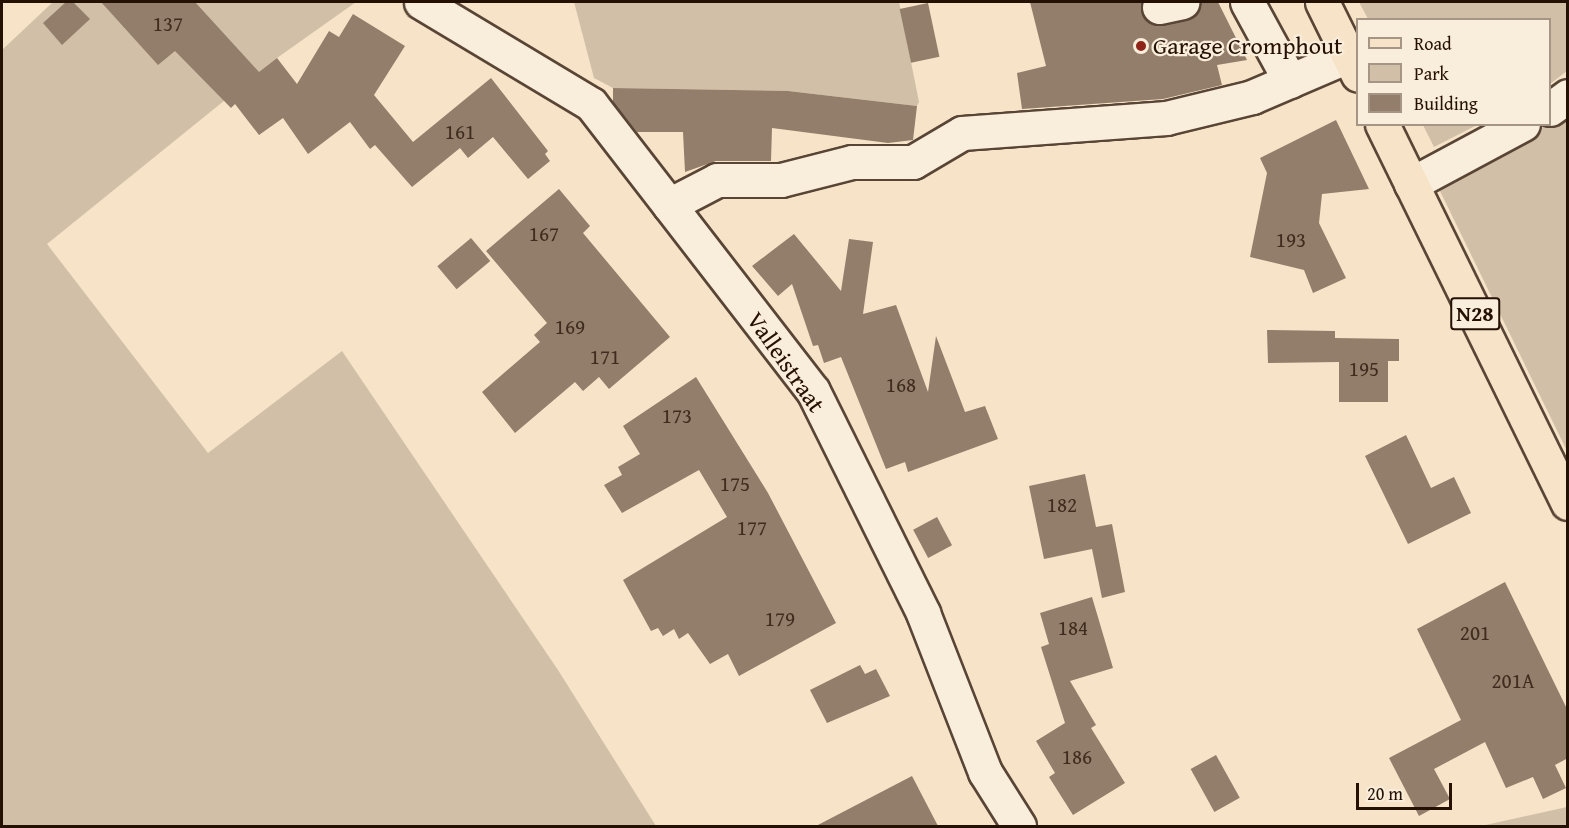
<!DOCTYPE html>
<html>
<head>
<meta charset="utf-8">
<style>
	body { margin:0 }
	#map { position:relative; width:1569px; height:828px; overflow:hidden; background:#f6e3c8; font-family:"Gentium Book Plus",serif }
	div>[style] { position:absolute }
	.green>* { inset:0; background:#d2bfa7 }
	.building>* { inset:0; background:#927e6a; transform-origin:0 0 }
	.roads { filter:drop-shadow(2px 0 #594535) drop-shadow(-2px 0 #594535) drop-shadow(0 2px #594535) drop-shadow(0 -2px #594535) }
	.minor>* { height:33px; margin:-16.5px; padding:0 16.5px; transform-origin:16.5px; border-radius:16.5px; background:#f9eddb }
	.major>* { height:33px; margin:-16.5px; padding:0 16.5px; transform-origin:16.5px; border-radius:16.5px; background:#f6e3c8 }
	.dots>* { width:16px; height:16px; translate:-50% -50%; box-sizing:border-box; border:3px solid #f9eddb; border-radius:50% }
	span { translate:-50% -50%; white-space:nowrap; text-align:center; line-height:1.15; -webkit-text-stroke:4.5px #f9eddb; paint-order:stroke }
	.number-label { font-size:21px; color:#402c1e }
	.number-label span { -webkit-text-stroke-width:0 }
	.shield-label span { padding:2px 4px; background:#f9eddb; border:2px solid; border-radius:4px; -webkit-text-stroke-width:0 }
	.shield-label { font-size:22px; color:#251004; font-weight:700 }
	.poi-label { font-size:24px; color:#251004 }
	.left { translate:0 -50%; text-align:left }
	.street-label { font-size:24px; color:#251004 }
	.frame { position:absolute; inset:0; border:3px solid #251004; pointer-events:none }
	.legend { position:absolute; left:1356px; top:18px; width:195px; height:108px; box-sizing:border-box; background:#f9eddb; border:2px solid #a49585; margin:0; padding:8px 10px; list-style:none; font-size:18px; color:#251004 }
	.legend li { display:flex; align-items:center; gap:12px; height:30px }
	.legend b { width:30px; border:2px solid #a49585 }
	.scale { position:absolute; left:1356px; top:783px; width:96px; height:27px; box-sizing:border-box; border:3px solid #251004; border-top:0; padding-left:8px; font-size:18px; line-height:21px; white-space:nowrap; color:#251004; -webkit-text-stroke:4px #f9eddb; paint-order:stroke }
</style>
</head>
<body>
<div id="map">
	<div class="green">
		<div style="clip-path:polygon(53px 2px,356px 2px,277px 58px,47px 244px,208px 453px,342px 351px,558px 670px,656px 826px,2px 826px,2px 50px)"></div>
		<div style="clip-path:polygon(574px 2px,899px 2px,919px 102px,917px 106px,788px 91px,613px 88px,594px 78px)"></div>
		<div style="clip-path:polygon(1359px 2px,1567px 2px,1567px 71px,1550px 84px,1550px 20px,1368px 19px)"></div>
		<div style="clip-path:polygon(1567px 113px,1567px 451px,1438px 187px)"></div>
		<div style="clip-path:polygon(1423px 125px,1477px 125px,1434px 147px)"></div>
		<div style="clip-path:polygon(1567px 807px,1567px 826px,1481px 826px)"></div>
	</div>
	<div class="building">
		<div style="clip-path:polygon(66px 2px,73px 2px,90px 19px,62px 45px,43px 23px)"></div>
		<div style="clip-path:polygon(101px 2px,195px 2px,259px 72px,277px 58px,297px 84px,329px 31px,339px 37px,353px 14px,405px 46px,374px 95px,413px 142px,491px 78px,548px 151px,545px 154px,550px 161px,528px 179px,493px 137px,468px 158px,460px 148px,412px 187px,375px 145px,370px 149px,350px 122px,308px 154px,283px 118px,259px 135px,235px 104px,231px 108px,175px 51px,158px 65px)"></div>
		<div style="clip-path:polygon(1030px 2px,1141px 2px,1145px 19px,1162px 25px,1194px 16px,1200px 2px,1218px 2px,1247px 60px,1217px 65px,1222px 85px,1163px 99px,1022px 109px,1017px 73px,1046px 66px)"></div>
		<div style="left:928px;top:3px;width:55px;height:29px;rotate:78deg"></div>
		<div style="clip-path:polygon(613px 88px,788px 91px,917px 106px,913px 140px,888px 143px,772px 128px,771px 161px,716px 161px,685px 172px,683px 132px,637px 132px,613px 102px)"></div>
		<div style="clip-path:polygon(1336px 120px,1369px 189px,1322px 194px,1319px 223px,1346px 278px,1313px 293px,1304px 270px,1250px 257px,1267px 173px,1260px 158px)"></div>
		<div style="clip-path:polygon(559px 189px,590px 226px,583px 233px,670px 337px,609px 389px,599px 377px,583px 391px,575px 382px,515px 433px,482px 392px,540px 342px,534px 335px,547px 323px,486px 251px)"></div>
		<div style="clip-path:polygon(794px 234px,841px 291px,849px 239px,873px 242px,863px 314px,896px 305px,928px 392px,936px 336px,965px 412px,985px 406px,998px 439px,908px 472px,905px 462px,886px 469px,841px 357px,824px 363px,818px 345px,813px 346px,792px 284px,778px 296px,752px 266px)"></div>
		<div style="left:471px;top:238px;width:30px;height:44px;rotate:50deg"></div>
		<div style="clip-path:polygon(1267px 330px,1335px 331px,1335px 338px,1399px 339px,1399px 361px,1388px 361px,1388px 402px,1339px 402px,1339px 362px,1268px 363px)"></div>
		<div style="clip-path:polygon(696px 377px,768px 493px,836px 623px,739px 676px,728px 654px,710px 664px,688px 633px,679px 639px,674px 629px,663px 636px,658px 628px,651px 631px,623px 580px,727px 517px,699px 470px,622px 513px,604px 485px,622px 475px,618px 467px,640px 454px,623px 426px)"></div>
		<div style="clip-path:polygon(1406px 435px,1431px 488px,1454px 477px,1471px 513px,1408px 544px,1365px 456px)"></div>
		<div style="clip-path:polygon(1085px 474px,1096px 527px,1112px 524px,1125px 592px,1102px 598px,1092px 549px,1044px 559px,1029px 486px)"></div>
		<div style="left:937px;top:517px;width:32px;height:27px;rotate:62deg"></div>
		<div style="clip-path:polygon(1505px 582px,1568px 711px,1568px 758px,1555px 765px,1566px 788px,1543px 799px,1533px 777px,1506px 788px,1485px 742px,1434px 769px,1450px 799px,1419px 816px,1389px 758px,1461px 720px,1417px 629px)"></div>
		<div style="clip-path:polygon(1092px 597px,1113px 668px,1070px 681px,1096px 725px,1091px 728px,1125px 783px,1073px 815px,1049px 777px,1055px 773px,1036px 741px,1065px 723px,1041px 647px,1049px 644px,1040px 613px)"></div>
		<div style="clip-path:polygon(860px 665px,865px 674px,876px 669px,890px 696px,827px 723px,810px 690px)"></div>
		<div style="left:1216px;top:755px;width:49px;height:29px;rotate:61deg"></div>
		<div style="clip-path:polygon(912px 776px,938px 826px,816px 826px)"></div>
	</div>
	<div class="roads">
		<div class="minor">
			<div style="left:421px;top:2px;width:198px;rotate:31deg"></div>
			<div style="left:591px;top:104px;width:363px;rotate:52.3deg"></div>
			<div style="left:813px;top:391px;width:248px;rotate:63.6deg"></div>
			<div style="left:923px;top:613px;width:171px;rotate:68.7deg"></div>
			<div style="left:985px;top:772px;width:64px;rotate:57.8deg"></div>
			<div style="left:1247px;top:2px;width:90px;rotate:61.4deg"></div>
			<div style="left:1159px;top:7px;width:24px;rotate:-12deg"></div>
			<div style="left:1550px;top:109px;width:22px;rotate:-36deg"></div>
			<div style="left:1411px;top:184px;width:127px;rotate:-28.2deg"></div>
			<div style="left:669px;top:205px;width:54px;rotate:-27.5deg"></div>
			<div style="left:717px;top:180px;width:64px"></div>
			<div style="left:781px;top:180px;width:73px;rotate:-14.2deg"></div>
			<div style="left:852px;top:162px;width:61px"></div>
			<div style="left:913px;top:162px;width:57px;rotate:-30.6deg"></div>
			<div style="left:962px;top:133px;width:205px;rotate:-4.2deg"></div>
			<div style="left:1166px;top:118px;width:89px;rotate:-13.7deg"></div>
			<div style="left:1252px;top:97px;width:104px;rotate:-23.1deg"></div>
		</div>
		<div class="major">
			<div style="left:1322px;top:2px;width:81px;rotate:63.7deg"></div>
			<div style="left:1382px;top:124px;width:422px;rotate:63.9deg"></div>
		</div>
	</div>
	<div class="dots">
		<div style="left:1141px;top:46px;background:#8f2418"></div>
	</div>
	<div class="number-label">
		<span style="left:168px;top:24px">137</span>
		<span style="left:460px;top:132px">161</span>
		<span style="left:544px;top:234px">167</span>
		<span style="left:1291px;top:240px">193</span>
		<span style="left:570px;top:327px">169</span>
		<span style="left:605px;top:357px">171</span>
		<span style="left:1364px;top:369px">195</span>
		<span style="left:901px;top:385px">168</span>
		<span style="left:677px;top:416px">173</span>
		<span style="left:735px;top:484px">175</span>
		<span style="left:1062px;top:505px">182</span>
		<span style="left:752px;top:528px">177</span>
		<span style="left:780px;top:619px">179</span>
		<span style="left:1073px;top:628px">184</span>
		<span style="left:1475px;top:633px">201</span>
		<span style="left:1513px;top:681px">201A</span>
		<span style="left:1077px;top:757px">186</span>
	</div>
	<div class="shield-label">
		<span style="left:1475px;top:314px">N28</span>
	</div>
	<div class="poi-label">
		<span class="left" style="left:1153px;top:46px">Garage Cromphout</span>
	</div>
	<div class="street-label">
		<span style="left:786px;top:362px;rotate:55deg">Valleistraat</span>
	</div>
	<div class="frame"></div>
	<ul class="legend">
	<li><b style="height:8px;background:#f6e3c8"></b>Road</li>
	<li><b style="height:16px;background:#d2bfa7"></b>Park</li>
	<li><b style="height:16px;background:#927e6a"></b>Building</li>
	</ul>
	<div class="scale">20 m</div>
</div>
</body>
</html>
